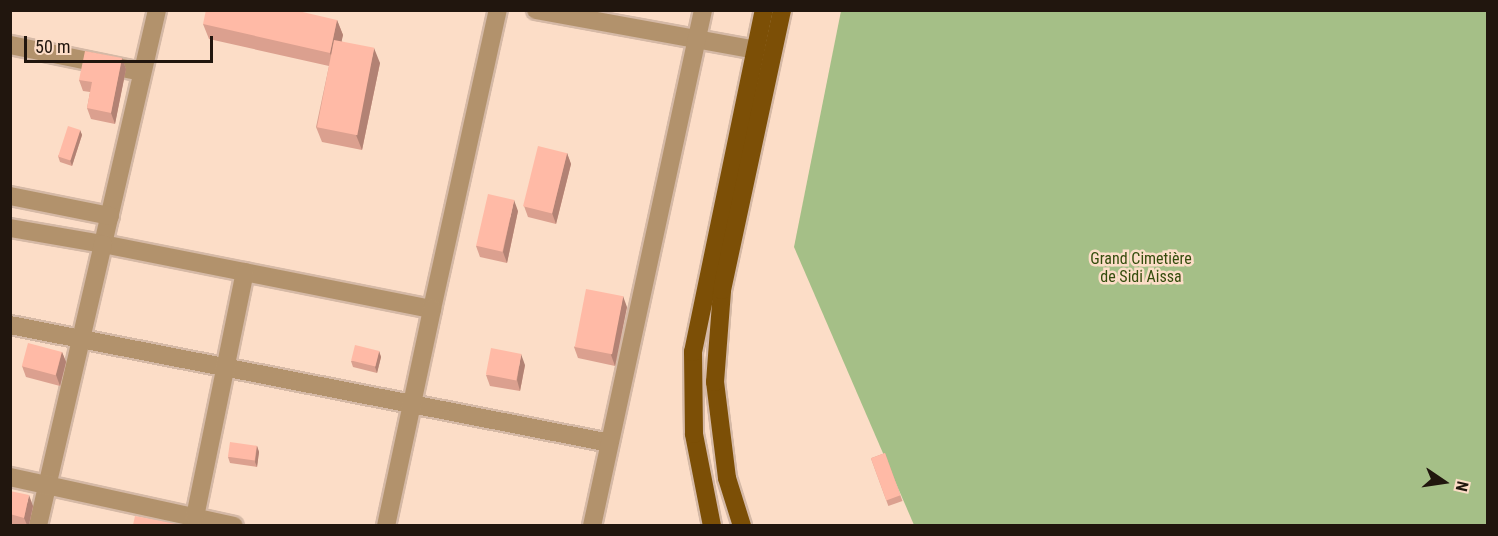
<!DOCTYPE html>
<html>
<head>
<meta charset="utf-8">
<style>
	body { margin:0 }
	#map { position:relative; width:1498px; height:536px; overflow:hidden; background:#fcddc7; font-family:"Roboto Condensed",sans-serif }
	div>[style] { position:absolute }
	.green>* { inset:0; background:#a5bf87 }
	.roads { filter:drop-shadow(2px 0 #d5b9a6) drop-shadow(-2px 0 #d5b9a6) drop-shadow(0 2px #d5b9a6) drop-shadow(0 -2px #d5b9a6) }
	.minor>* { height:18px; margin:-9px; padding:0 9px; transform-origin:9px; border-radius:9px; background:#b2926c }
	.major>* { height:18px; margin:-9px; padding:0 9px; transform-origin:9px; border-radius:9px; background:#7c4f06 }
	.wall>* { inset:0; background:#dba08f; transform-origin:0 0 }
	.shaded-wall>* { inset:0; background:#b28274 }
	.building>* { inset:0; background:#ffbaa6; transform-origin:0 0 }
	span { translate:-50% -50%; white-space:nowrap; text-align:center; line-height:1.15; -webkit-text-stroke:5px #fcddc7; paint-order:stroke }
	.park-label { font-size:16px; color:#344c0d }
	.frame { position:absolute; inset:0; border:12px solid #21160e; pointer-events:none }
	.north { position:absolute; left:1414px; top:452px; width:60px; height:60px; -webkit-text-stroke:4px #fcddc7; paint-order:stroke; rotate:103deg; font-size:16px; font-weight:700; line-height:24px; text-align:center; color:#21160e }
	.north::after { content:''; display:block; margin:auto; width:21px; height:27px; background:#21160e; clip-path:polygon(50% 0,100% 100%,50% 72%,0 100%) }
	.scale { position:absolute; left:24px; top:36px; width:189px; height:27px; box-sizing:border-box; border:3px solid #21160e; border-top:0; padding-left:8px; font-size:18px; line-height:21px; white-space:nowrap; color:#21160e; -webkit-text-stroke:4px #fcddc7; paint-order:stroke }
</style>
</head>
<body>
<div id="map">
	<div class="green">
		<div style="clip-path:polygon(841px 11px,1487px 11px,1487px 525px,914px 525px,794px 247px)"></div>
	</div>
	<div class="roads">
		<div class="minor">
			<div style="left:157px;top:10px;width:240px;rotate:103deg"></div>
			<div style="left:103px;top:244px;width:335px;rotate:11.2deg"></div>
			<div style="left:432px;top:309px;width:306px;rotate:-77.6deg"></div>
			<div style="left:536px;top:10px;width:224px;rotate:10.3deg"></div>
			<div style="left:10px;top:45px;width:134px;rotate:11.6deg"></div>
			<div style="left:10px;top:196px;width:102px;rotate:11.3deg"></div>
			<div style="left:10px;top:228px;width:94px;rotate:9.8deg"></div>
			<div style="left:103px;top:244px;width:289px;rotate:103deg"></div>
			<div style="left:10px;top:325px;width:611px;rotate:11.13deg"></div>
			<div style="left:10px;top:477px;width:229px;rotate:12.3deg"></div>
			<div style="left:195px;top:517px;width:250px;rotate:-78.5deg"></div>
			<div style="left:386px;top:526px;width:222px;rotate:-78deg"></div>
			<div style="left:592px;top:526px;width:528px;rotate:-77.86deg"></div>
		</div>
		<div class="major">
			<div style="left:712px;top:526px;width:94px;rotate:-101.1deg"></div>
			<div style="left:694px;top:434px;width:82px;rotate:-90.7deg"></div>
			<div style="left:693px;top:352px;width:349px;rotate:-78.3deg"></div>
			<div style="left:742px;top:526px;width:50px;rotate:-107.4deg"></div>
			<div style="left:727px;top:478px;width:97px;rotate:-97.1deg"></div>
			<div style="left:715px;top:382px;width:92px;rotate:-85.6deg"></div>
			<div style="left:722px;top:290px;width:286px;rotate:-77.9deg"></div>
		</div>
	</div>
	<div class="wall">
		<div style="clip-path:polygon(337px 20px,343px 35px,341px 41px,380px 63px,362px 150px,322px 142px,316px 127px,329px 66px,209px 39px,203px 24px)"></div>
		<div style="clip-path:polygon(122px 58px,126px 69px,115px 124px,91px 119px,87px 108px,90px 92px,83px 91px,79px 80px)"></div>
		<div style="clip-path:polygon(80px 130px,82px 135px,72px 166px,60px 162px,58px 156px)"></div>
		<div style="clip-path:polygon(567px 153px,571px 164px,556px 224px,528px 217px,524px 206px)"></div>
		<div style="clip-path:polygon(518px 211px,507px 263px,480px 257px,476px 246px)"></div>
		<div style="clip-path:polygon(627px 307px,615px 366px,578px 358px,574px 347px)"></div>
		<div style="clip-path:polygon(379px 351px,381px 357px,377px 373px,353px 367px,351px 361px)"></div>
		<div style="clip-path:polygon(62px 352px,66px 362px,60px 386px,26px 377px,22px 366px)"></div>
		<div style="clip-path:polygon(525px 365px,520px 391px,490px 386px,486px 375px)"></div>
		<div style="clip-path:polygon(257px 446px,259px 452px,257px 467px,230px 463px,228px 457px)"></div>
		<div style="left:885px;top:453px;width:51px;height:15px;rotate:70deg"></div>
		<div style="clip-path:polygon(10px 491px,33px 506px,29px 525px,15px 525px,10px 524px)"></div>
	</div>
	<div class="shaded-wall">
		<div style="clip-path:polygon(337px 20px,343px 35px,336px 68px,330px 53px)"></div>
		<div style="clip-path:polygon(374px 48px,380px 63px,362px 150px,356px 135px)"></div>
		<div style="clip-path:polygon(122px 58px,126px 69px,115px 124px,111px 113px)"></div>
		<div style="clip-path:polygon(80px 130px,82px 135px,72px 166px,70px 160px)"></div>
		<div style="clip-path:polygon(567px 153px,571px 164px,556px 224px,552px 213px)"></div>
		<div style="clip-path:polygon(514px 200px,518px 211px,507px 263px,503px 252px)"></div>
		<div style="clip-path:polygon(623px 296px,627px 307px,615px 366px,611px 355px)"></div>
		<div style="clip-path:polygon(379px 351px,381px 357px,377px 373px,375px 367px)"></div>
		<div style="clip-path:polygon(62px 352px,66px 362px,60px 386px,56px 375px)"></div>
		<div style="clip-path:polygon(521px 354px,525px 365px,520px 391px,517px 380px)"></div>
		<div style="clip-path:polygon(257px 446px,259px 452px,257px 467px,255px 462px)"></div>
		<div style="clip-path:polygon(29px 495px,33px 506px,29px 525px,27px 525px,24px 518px)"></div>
	</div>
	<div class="building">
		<div style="clip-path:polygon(206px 10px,294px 10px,337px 20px,330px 53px,203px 24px)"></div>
		<div style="left:334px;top:40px;width:41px;height:89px;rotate:11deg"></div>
		<div style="clip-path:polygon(85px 51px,122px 58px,111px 113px,87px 108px,92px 82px,79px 80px)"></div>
		<div style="left:68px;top:126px;width:13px;height:32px;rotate:18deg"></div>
		<div style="left:538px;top:146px;width:30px;height:62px;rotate:14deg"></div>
		<div style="left:488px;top:194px;width:27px;height:53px;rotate:13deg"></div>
		<div style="left:586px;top:289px;width:38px;height:59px;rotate:11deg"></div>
		<div style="left:28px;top:343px;width:35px;height:24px;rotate:15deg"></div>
		<div style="left:355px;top:345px;width:25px;height:16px;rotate:14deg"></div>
		<div style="left:491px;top:348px;width:31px;height:27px;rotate:11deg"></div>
		<div style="left:230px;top:442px;width:27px;height:15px;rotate:8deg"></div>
		<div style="left:885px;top:453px;width:45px;height:15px;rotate:70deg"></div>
		<div style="clip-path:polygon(10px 491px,29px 495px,24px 518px,10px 514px)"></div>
		<div style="clip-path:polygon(135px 516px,181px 525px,133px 525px)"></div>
	</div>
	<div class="park-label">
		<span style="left:1141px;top:268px">Grand Cimetière<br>de Sidi Aissa</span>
	</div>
	<div class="frame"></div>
	<div class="north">N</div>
	<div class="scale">50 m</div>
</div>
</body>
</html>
